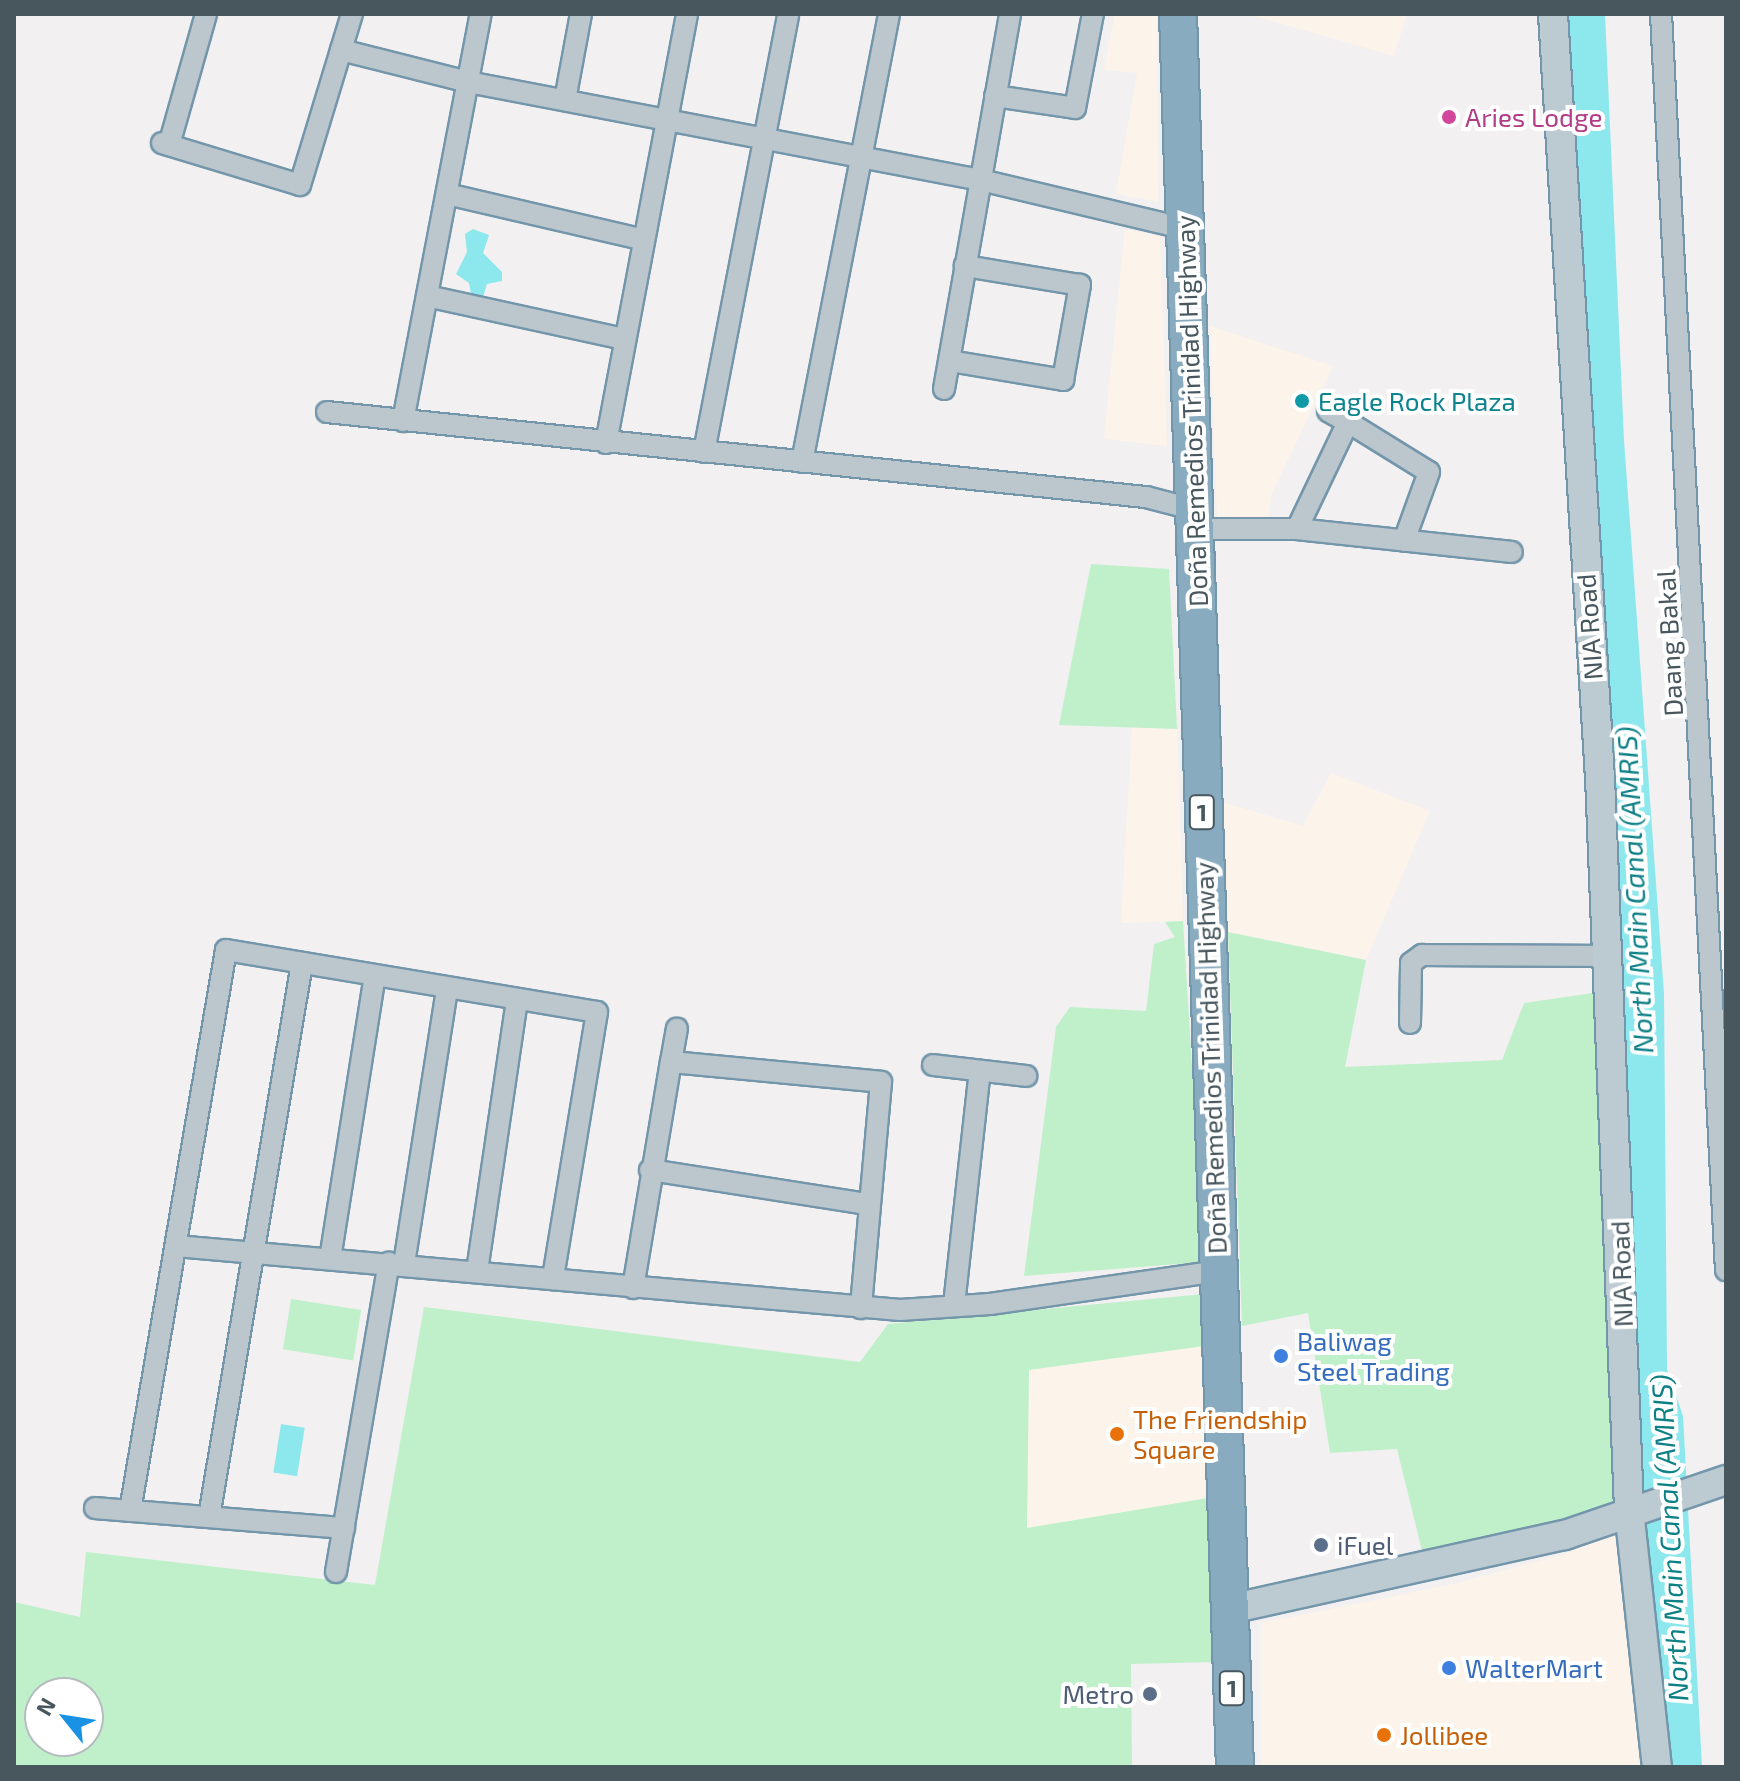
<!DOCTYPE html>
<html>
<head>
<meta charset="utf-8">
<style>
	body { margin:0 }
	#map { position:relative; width:1740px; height:1781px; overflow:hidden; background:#f2f0f0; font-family:"Exo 2",sans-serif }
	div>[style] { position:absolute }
	.commercial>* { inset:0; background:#fcf4ea }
	.green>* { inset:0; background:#bff0ca; transform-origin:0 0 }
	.water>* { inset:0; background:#8ce8ed; transform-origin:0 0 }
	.roads { filter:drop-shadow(2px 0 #7396ab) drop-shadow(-2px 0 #7396ab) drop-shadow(0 2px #7396ab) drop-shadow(0 -2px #7396ab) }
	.street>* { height:20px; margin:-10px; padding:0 10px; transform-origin:10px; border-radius:10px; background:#bcc7cd }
	.secondary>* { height:28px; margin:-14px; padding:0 14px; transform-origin:14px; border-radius:14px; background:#bccad2 }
	.highway>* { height:36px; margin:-18px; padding:0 18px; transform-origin:18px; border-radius:18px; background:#88abbf }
	.dots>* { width:22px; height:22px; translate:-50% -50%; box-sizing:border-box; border:4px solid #fff; border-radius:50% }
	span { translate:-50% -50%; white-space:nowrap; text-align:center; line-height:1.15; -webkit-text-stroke:8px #fff; paint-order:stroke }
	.shield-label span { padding:2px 6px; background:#fff; border:2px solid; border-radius:6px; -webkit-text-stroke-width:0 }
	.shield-label { font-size:24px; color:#48575e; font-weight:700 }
	.hotel-label { font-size:26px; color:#b23c85 }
	.left { translate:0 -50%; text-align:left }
	.culture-label { font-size:26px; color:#0d838f }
	.street-label { font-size:26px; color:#48575e }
	.shop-label { font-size:26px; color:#366cbe }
	.food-label { font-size:26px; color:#c56008 }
	.service-label { font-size:26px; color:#4e5e75 }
	.right { translate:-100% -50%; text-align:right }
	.water-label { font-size:28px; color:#0d8086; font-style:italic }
	.frame { position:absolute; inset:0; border:16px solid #48575e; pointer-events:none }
	.north { position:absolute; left:24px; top:1677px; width:80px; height:80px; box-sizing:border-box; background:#fff; border:2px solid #b6bcbf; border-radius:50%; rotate:300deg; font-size:22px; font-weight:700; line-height:32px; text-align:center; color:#48575e }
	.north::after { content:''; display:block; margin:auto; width:28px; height:36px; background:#1992e4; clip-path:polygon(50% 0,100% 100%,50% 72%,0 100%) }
</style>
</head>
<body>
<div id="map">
	<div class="commercial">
		<div style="clip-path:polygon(1115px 14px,1157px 14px,1158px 202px,1116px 194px,1137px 73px,1104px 70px)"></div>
		<div style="clip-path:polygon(1247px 14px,1407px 14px,1394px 56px)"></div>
		<div style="clip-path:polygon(1125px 229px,1160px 236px,1167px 446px,1104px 439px)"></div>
		<div style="clip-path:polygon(1210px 326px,1333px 366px,1272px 493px,1268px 521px,1217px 517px)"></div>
		<div style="clip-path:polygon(1132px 727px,1177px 729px,1183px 921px,1121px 923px)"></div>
		<div style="clip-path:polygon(1331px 773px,1430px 811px,1366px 960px,1228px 932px,1222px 802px,1303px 826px)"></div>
		<div style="clip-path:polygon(1204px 1346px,1208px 1498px,1027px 1529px,1029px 1369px)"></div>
		<div style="clip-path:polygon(1626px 1528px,1645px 1767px,1261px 1767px,1261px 1623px,1453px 1584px,1561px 1555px)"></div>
	</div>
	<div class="green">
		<div style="clip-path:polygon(1091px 564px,1169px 569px,1177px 729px,1059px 725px)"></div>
		<div style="clip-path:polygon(1183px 921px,1204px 1262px,1024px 1276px,1056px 1027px,1070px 1007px,1146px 1011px,1154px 944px,1175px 937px,1165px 922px)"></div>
		<div style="clip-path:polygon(1228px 932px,1366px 960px,1345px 1067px,1502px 1060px,1524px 1003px,1600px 992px,1620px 1502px,1501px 1546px,1425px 1563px,1397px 1449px,1330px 1453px,1308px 1313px,1242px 1326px)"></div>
		<div style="clip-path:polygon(evenodd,1204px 1294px,1204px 1346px,1029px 1370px,1027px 1528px,1208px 1498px,1214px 1662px,1131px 1664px,1132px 1767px,14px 1767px,14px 1602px,80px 1617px,86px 1552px,375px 1585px,424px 1307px,860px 1362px,888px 1324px,1204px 1294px,40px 1693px,88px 1693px,88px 1741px,40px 1741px,40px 1693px)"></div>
		<div style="left:291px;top:1299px;width:71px;height:51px;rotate:9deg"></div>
	</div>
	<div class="water">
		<div style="clip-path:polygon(1564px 14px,1605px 14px,1624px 440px,1664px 994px,1667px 1369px,1683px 1416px,1702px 1767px,1661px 1767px,1639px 1470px)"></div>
		<div style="clip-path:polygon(473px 229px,489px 235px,483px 253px,502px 272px,502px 281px,487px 284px,483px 297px,471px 294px,469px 283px,456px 274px,467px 252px,465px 234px)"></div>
		<div style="left:281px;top:1424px;width:24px;height:49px;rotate:9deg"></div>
	</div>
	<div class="roads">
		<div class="street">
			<div style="left:1661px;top:14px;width:1258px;rotate:87.04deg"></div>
			<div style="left:341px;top:50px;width:131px;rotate:14.1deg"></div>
			<div style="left:468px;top:82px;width:522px;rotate:10.82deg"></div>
			<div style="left:981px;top:180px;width:211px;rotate:13.4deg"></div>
			<div style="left:995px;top:96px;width:81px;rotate:8.5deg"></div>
			<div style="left:1075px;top:108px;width:96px;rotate:-79.2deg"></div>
			<div style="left:565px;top:100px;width:87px;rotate:-79.5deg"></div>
			<div style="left:162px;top:143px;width:144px;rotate:16.9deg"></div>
			<div style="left:300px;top:185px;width:179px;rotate:-73.1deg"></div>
			<div style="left:169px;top:145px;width:136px;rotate:-74.2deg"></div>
			<div style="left:447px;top:194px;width:199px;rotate:13.1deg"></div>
			<div style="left:427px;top:296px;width:202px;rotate:12.3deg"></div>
			<div style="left:950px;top:361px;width:115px;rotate:9.5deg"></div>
			<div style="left:1063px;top:380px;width:97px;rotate:-79.9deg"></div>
			<div style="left:1080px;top:285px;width:117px;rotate:-170.6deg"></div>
			<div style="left:944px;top:389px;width:381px;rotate:-80deg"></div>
			<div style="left:1328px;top:411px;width:23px;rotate:29deg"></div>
			<div style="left:327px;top:412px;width:823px;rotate:5.93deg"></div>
			<div style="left:1146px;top:497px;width:52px;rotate:14.6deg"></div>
			<div style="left:403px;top:421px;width:414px;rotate:-79.2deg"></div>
			<div style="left:606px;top:443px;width:437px;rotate:-79.3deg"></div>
			<div style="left:704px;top:452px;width:446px;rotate:-79.1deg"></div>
			<div style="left:802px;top:462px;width:456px;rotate:-79deg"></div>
			<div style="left:1197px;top:529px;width:100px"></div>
			<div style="left:1297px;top:529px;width:216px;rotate:6.1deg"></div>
			<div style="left:1297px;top:529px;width:119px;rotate:-64.5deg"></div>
			<div style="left:1348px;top:422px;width:95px;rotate:31.7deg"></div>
			<div style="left:1429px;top:472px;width:73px;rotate:109.9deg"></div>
			<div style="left:1410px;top:1023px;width:60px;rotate:-89deg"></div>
			<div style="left:1411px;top:963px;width:14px;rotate:-36deg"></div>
			<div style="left:1422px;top:955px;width:185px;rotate:0.3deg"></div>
			<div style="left:671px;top:1062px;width:34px;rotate:-80deg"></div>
			<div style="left:933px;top:1065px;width:94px;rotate:6.7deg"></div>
			<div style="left:650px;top:1170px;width:220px;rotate:8.9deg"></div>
			<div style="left:176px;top:1246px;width:727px;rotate:5.05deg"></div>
			<div style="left:900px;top:1310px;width:90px;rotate:-3.8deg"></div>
			<div style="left:990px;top:1304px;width:230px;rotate:-8.2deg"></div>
			<div style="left:330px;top:1259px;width:287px;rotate:-81deg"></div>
			<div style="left:404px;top:1264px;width:279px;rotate:-81.1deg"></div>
			<div style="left:477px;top:1271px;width:273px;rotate:-81.6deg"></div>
			<div style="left:633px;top:1288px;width:229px;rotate:-80.5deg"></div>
			<div style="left:671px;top:1062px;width:211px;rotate:5.4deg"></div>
			<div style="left:881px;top:1082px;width:227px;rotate:95.1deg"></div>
			<div style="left:954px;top:1305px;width:235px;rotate:-83.7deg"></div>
			<div style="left:95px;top:1508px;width:250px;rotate:4.6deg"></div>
			<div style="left:130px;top:1511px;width:569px;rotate:-80.29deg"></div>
			<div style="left:226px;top:950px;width:376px;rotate:9.5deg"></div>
			<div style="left:597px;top:1012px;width:271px;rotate:99.4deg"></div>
			<div style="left:209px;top:1517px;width:562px;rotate:-80.47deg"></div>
			<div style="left:336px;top:1572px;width:314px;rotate:-80.3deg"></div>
		</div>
		<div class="secondary">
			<div style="left:1553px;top:14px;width:764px;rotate:86.48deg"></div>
			<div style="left:1600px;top:777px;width:734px;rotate:87.73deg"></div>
			<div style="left:1629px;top:1510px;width:259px;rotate:83.8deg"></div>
			<div style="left:1230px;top:1609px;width:343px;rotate:-12.5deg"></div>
			<div style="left:1565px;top:1535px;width:170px;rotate:-18.9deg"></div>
		</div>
		<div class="highway">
			<div style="left:1178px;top:14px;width:1754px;rotate:88.14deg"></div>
		</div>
	</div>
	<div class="dots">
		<div style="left:1449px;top:117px;background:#d1479c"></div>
		<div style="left:1302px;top:401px;background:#0f9aa8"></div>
		<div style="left:1281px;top:1356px;background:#3f7fe0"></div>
		<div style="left:1117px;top:1434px;background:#e8710a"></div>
		<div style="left:1321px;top:1545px;background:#5c6f8a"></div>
		<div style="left:1449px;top:1668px;background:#3f7fe0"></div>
		<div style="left:1150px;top:1694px;background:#5c6f8a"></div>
		<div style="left:1384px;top:1735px;background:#e8710a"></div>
	</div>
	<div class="shield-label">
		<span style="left:1202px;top:812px">1</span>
		<span style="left:1232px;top:1688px">1</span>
	</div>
	<div class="hotel-label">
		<span class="left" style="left:1465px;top:117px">Aries Lodge</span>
	</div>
	<div class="culture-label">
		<span class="left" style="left:1318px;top:401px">Eagle Rock Plaza</span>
	</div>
	<div class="street-label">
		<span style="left:1191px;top:411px;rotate:-92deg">Doña Remedios Trinidad Highway</span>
		<span style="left:1589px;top:627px;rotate:-94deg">NIA Road</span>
		<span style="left:1669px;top:643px;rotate:-93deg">Daang Bakal</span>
		<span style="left:1210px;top:1058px;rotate:-92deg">Doña Remedios Trinidad Highway</span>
		<span style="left:1621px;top:1274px;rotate:-92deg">NIA Road</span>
	</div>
	<div class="shop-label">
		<span class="left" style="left:1297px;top:1356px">Baliwag<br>Steel Trading</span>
		<span class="left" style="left:1465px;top:1668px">WalterMart</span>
	</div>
	<div class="food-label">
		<span class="left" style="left:1133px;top:1434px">The Friendship<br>Square</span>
		<span class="left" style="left:1400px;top:1735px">Jollibee</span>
	</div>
	<div class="service-label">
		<span class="left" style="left:1337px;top:1545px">iFuel</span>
		<span class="right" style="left:1134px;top:1694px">Metro</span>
	</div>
	<div class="water-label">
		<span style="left:1634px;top:890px;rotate:-93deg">North Main Canal (AMRIS)</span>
		<span style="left:1669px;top:1538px;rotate:-93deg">North Main Canal (AMRIS)</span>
	</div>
	<div class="frame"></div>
	<div class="north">N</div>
</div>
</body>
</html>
